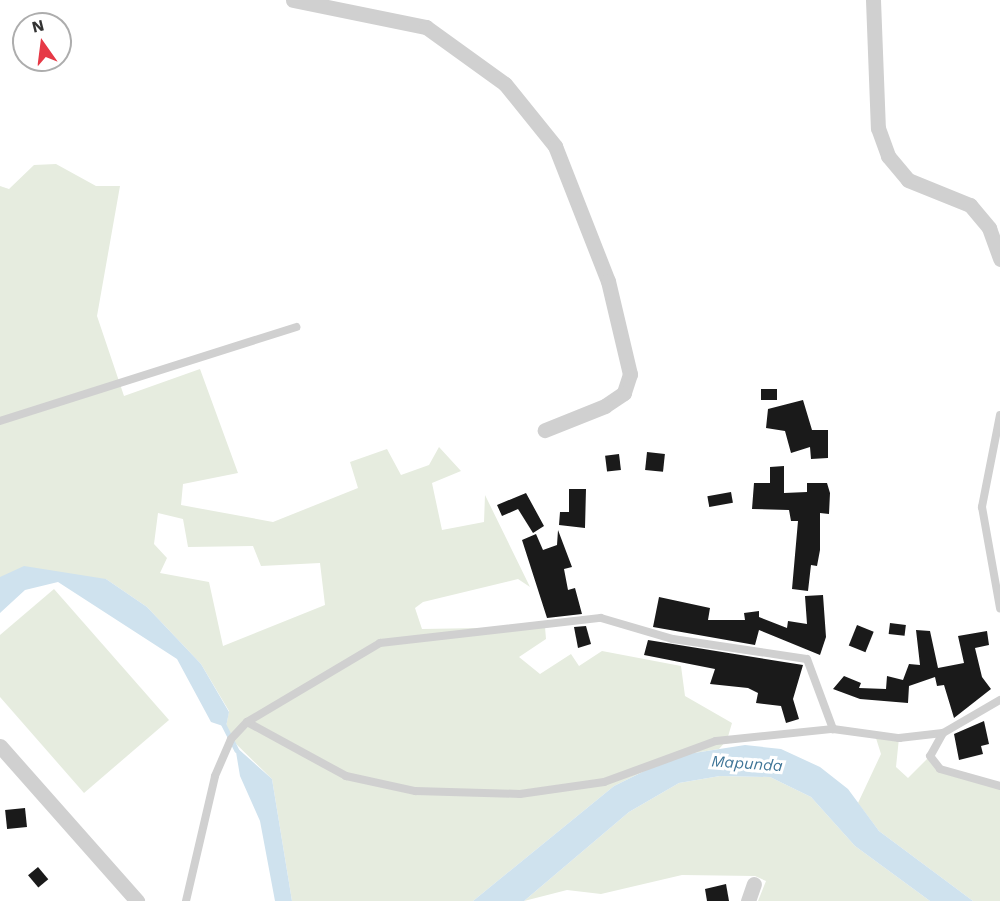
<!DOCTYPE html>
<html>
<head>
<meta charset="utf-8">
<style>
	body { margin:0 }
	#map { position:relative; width:1000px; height:901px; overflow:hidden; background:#fff; font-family:"Work Sans",sans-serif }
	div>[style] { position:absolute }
	.green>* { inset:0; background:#e6ecdf }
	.water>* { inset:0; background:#cfe2ee }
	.stream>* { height:4.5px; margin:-2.25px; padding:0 2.25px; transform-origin:2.25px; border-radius:2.25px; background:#cfe2ee }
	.building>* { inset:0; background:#1a1a1a; transform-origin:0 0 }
	.service>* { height:8px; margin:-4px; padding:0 4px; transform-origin:4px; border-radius:4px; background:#d0d0d0 }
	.minor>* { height:15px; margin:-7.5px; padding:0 7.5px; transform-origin:7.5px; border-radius:7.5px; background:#d0d0d0 }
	span { translate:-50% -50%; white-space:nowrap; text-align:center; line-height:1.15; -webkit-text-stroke:6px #fff; paint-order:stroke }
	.water-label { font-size:16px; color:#3f7597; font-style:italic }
	.north { position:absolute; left:12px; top:12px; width:60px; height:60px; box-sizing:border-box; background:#fff; border:2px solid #adadad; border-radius:50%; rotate:346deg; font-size:16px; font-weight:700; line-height:24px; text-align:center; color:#333 }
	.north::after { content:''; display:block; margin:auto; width:21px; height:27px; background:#e63946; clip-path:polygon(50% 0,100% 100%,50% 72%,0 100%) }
</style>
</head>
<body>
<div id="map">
	<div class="green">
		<div style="clip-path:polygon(evenodd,56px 164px,96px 186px,120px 186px,97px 316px,124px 396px,200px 369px,238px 473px,183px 484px,181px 505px,273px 522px,358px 488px,350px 462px,387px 449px,401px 475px,429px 465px,439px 447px,461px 471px,432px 483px,442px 530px,484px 522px,485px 495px,530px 587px,518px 579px,423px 602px,415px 608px,422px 629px,545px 627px,546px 639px,519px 657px,540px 674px,571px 654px,579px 666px,602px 651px,681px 666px,685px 696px,732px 723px,727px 740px,719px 749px,675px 756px,614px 786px,473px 901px,292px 901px,272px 779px,231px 739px,226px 727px,229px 711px,201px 664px,147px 607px,106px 579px,0 577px,0 186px,9px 189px,34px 165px,56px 164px,158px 513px,183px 519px,188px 547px,253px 546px,261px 566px,320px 563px,325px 605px,223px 646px,209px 582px,160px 573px,167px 558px,154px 544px,158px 513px)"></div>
		<div style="clip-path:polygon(54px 589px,169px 720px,84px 793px,0 697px,0 635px)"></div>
		<div style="clip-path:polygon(875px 735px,899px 738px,896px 767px,908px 778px,930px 756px,940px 769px,1000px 786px,1000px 901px,973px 901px,879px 831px,858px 803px,881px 754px)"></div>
		<div style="clip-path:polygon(720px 776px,770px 777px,811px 797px,855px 846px,930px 901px,758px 901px,766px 881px,755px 876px,682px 875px,601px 894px,567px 890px,524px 901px,629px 812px,679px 783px)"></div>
	</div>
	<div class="water">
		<div style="clip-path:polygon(24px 566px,106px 579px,147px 607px,201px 664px,229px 712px,226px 727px,211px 722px,177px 659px,58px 582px,25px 590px,0 613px,0 577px)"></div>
		<div style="clip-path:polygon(745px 745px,781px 749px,820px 767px,848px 789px,879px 831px,973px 901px,930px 901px,855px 846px,811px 797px,770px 777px,720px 776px,679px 783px,629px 812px,524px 901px,473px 901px,614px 786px,675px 756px)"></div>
		<div style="clip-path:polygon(235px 746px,272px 779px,292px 901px,275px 901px,260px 821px,240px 776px)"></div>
	</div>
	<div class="stream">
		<div style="left:223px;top:723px;width:30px;rotate:63deg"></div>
	</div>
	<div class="building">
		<div style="left:761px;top:389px;width:16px;height:11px"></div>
		<div style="clip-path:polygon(803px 400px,812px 430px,828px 430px,828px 458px,811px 459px,810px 447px,791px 453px,785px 431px,766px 428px,768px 409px)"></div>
		<div style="left:647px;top:452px;width:18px;height:18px;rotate:6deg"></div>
		<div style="left:619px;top:454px;width:16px;height:14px;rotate:83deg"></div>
		<div style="clip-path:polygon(784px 466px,784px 493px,807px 492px,807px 483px,827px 483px,830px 493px,829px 514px,820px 513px,820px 550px,817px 566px,811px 565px,808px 591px,792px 589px,798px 521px,791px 521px,789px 510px,752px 509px,754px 483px,770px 483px,770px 467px)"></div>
		<div style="clip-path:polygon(569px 489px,586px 489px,585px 528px,559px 525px,560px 512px,569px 512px)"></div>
		<div style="left:731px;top:492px;width:11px;height:24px;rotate:80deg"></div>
		<div style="clip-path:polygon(526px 493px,544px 526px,533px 533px,518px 509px,502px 516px,497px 505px)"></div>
		<div style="clip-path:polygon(558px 530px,572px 567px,564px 569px,568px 590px,575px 588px,582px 614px,547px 618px,522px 540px,536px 534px,543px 550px,557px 545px)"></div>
		<div style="clip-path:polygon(823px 595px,826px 637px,820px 655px,759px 630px,755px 645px,653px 627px,659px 597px,710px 608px,708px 620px,745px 620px,744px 613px,759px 611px,759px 617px,787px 628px,788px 621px,807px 624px,805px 596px)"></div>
		<div style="left:890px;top:623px;width:16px;height:11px;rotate:7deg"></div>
		<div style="left:857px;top:625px;width:18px;height:22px;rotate:22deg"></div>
		<div style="clip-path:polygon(586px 626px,591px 644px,578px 648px,574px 627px)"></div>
		<div style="clip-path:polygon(916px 630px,930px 631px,938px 668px,964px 663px,958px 636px,987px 631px,989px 645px,975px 648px,982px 677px,991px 689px,954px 718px,944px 685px,937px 686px,935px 677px,909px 686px,908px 703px,860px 699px,833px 689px,844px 676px,861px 683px,859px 688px,886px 689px,887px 676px,903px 680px,909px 664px,920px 665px)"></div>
		<div style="clip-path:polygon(648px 640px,803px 665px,793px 699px,799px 719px,786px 723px,781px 706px,756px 703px,758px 693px,748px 688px,710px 684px,715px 669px,644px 655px)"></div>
		<div style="clip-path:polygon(984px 721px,989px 744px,981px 746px,983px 754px,959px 760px,954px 734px)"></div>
		<div style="left:25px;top:808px;width:19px;height:20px;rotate:84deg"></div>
		<div style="left:38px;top:867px;width:16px;height:13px;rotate:50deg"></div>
		<div style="clip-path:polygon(726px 884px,729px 901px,707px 901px,705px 889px)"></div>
	</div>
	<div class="service">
		<div style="left:1000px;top:415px;width:94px;rotate:101.1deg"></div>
		<div style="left:982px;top:507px;width:103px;rotate:79.9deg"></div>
		<div style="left:0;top:421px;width:311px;rotate:-17.6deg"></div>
		<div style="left:1000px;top:700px;width:66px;rotate:149.9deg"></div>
		<div style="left:943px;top:733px;width:26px;rotate:119deg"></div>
		<div style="left:930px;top:756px;width:16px;rotate:52deg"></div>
		<div style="left:940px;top:769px;width:62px;rotate:15.8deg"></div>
		<div style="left:247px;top:722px;width:113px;rotate:28.6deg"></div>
		<div style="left:346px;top:776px;width:71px;rotate:12.3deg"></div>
		<div style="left:415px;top:791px;width:105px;rotate:1.6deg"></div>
		<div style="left:520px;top:794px;width:85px;rotate:-8.1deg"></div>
		<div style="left:604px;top:782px;width:119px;rotate:-20.1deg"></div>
		<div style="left:716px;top:741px;width:118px;rotate:-5.9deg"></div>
		<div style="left:186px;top:901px;width:128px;rotate:-76.9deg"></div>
		<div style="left:215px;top:776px;width:40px;rotate:-66.6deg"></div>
		<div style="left:231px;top:739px;width:23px;rotate:-47deg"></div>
		<div style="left:247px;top:722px;width:155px;rotate:-30.7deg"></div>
		<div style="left:380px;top:643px;width:222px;rotate:-6.5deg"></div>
		<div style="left:601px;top:618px;width:75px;rotate:16.3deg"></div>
		<div style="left:673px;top:639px;width:135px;rotate:8.5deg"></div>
		<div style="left:807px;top:659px;width:75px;rotate:69.6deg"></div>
		<div style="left:833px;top:729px;width:67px;rotate:7.8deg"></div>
		<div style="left:899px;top:738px;width:44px;rotate:-6.5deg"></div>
	</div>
	<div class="minor">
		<div style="left:293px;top:0;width:136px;rotate:11.5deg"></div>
		<div style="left:426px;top:27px;width:97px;rotate:35.8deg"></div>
		<div style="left:505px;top:84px;width:80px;rotate:51.1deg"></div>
		<div style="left:555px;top:146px;width:145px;rotate:68.6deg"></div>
		<div style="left:608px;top:281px;width:96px;rotate:76.7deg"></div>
		<div style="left:630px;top:374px;width:20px;rotate:108deg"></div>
		<div style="left:624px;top:393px;width:23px;rotate:146deg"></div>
		<div style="left:605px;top:406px;width:65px;rotate:158.2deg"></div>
		<div style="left:873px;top:0;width:128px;rotate:87.8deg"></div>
		<div style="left:878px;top:128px;width:30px;rotate:70deg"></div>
		<div style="left:888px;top:156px;width:31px;rotate:50deg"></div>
		<div style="left:908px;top:180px;width:67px;rotate:22deg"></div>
		<div style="left:970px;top:205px;width:30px;rotate:50deg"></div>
		<div style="left:989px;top:228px;width:33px;rotate:70deg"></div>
		<div style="left:0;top:746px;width:207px;rotate:48.5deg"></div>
		<div style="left:748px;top:901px;width:18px;rotate:-71deg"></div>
	</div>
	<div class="water-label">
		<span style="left:747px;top:764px;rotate:4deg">Mapunda</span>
	</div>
	<div class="north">N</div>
</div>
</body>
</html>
